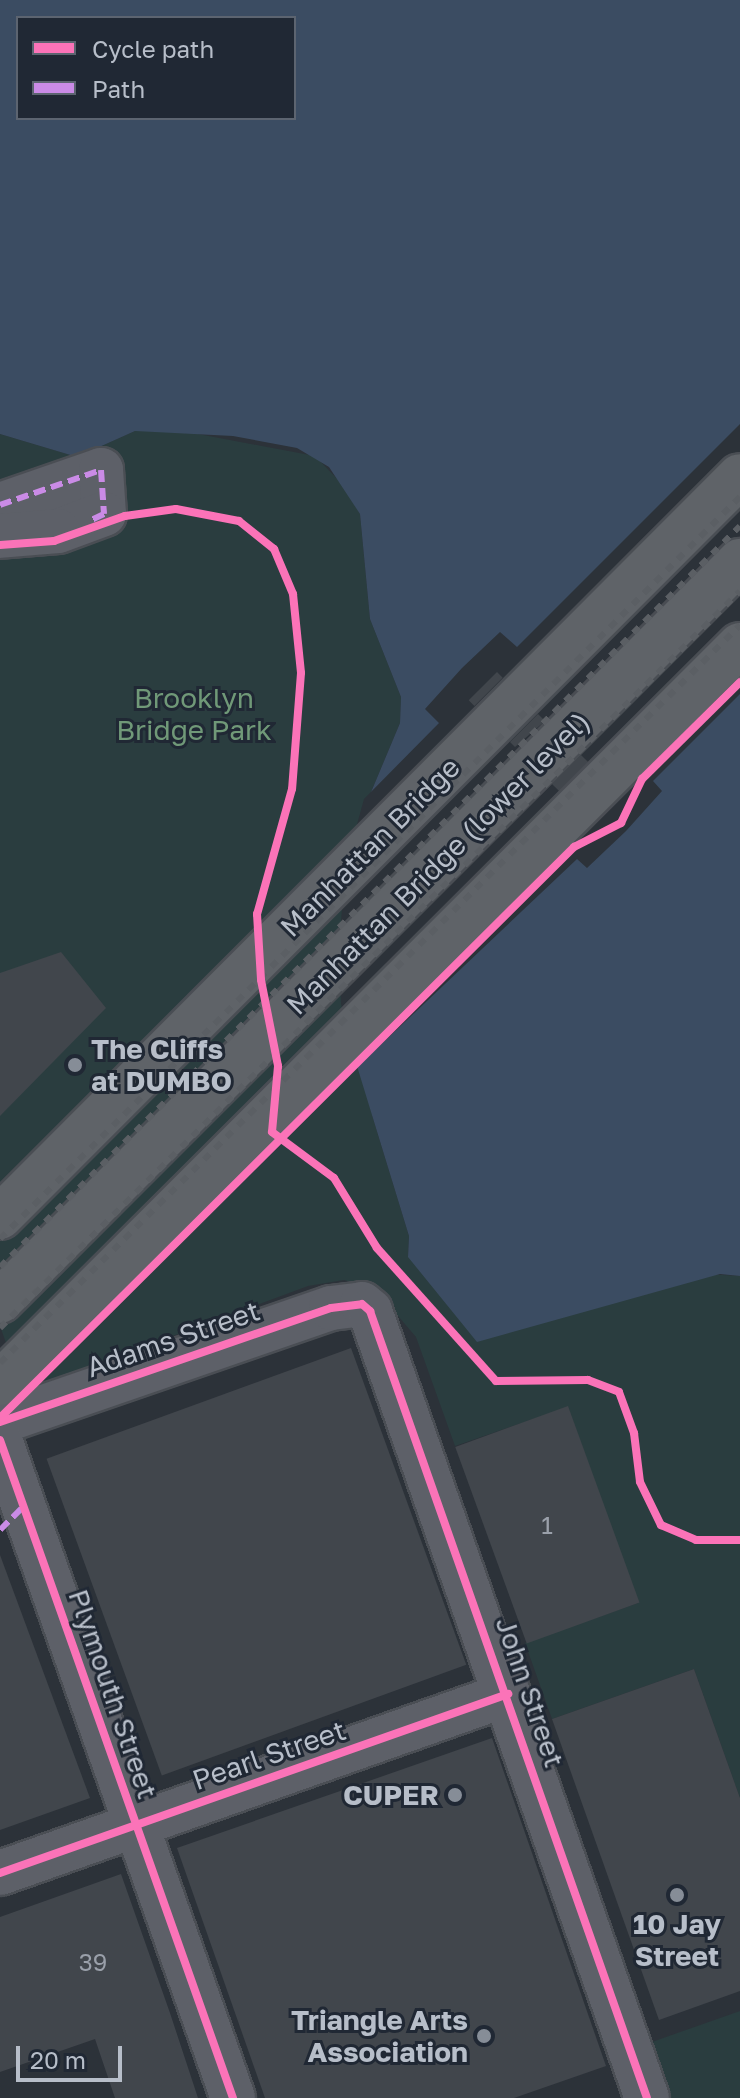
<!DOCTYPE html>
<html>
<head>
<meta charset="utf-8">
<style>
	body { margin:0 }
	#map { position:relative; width:740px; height:2098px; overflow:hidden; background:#2c3239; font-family:"Golos Text",sans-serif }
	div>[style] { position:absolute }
	.green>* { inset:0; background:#2a3d3f }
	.water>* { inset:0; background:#3b4c62 }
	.pier>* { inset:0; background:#2c3239 }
	.building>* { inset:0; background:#41464c; transform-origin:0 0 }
	.roads { filter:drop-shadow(2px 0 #4a4e54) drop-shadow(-2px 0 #4a4e54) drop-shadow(0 2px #4a4e54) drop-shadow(0 -2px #4a4e54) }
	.minor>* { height:44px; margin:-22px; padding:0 22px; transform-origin:22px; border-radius:22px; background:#5d6068 }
	.major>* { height:44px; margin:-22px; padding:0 22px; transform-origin:22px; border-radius:22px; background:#5f6368 }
	.rail>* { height:6px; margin-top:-3px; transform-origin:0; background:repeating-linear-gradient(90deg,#5b5f64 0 8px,transparent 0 16px) }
	.quiet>* { height:6px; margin-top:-3px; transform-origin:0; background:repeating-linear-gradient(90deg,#ca8be6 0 12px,transparent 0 18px) }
	.cycleway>* { height:8px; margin:-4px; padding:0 4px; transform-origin:4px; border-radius:4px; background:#fb73b8 }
	.dots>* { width:22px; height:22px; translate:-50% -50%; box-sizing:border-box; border:4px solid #202834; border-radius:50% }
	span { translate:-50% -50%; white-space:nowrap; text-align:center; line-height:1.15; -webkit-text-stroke:6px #202834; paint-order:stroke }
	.number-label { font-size:24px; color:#9aa0aa }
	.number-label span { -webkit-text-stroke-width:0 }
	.park-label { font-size:28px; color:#709978 }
	.street-label { font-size:28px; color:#b7bec9 }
	.poi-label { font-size:28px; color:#b7bec9; font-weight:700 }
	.left { translate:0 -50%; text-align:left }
	.right { translate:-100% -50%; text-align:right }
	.legend { position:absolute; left:16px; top:16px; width:280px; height:104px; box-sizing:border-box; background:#202834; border:2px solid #5c6470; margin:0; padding:10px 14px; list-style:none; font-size:24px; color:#b7bec9 }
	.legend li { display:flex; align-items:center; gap:16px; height:40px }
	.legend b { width:40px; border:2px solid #5c6470 }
	.scale { position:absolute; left:16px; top:2046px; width:106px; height:36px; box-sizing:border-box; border:4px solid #b7bec9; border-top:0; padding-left:10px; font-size:24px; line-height:28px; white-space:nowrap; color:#b7bec9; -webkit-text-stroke:6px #202834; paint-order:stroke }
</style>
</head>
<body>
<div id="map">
	<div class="green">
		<div style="clip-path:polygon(177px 430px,315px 456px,348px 490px,360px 514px,370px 619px,401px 697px,400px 723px,369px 797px,372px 1115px,409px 1236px,408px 1257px,740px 1276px,740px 1798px,694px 1669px,552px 1719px,525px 1643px,638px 1603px,568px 1407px,455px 1446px,416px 1337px,375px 1289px,344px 1280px,308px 1286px,23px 1391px,0 1326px,0 434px,77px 457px,135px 431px)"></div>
		<div style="clip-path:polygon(740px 2011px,740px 2098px,666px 2098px,649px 2043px)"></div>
	</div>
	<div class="water">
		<div style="clip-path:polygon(evenodd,0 0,740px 0,740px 1276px,720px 1274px,477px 1342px,408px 1257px,409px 1236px,353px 1053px,369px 797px,400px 723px,401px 697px,370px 619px,360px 514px,329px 467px,297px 448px,233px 436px,135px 431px,77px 457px,0 434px,0 0,18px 18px,294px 18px,294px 118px,18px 118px,18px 18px)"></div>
	</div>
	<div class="pier">
		<div style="clip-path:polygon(740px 424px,740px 694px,653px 781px,662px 791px,626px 831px,587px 868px,577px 859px,353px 1071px,341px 1003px,339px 949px,345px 868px,364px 799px,439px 723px,425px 709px,462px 668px,500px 632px,517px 647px)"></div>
	</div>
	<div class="building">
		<div style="left:497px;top:672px;width:8px;height:40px;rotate:45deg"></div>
		<div style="clip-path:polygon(538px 714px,545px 721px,515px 747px,510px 742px)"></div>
		<div style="left:581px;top:755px;width:10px;height:41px;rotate:45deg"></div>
		<div style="clip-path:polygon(61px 952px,106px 1008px,0 1116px,0 973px)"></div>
		<div style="left:351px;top:1348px;width:337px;height:324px;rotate:70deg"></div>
		<div style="left:568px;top:1406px;width:209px;height:120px;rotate:70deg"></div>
		<div style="clip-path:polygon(0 1555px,90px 1798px,0 1830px)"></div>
		<div style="clip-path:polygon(694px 1669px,740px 1798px,740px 1991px,659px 2020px,552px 1719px)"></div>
		<div style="clip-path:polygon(492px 1738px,606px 2066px,514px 2098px,265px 2098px,177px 1848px)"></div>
		<div style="clip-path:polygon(121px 1874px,170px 2013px,198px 2098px,115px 2098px,95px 2039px,0 2072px,0 1917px)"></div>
	</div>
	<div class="roads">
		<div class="minor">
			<div style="left:0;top:505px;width:107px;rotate:-19.1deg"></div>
			<div style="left:101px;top:470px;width:44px;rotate:86.1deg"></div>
			<div style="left:104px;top:514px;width:49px;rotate:159.7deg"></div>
			<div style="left:58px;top:531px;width:58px;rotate:175.1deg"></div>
			<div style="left:0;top:1422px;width:350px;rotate:-19deg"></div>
			<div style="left:331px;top:1308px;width:31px;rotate:-7deg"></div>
			<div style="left:362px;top:1304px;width:11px;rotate:41deg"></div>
			<div style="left:370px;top:1311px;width:834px;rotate:70.61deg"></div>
			<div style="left:0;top:1440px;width:698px;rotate:70.5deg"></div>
			<div style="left:0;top:1873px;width:539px;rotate:-19.41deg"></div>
		</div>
		<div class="major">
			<div style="left:0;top:1217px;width:1047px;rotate:-45.04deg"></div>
			<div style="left:0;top:1301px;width:1047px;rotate:-45deg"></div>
			<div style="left:0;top:1383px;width:1045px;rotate:-44.92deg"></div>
		</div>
	</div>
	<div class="rail">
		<div style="left:0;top:1239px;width:1048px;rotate:-45.08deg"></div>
		<div style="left:0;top:1267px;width:1047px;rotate:-45.04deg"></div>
		<div style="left:0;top:1328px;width:1044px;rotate:-44.88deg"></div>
		<div style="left:0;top:1363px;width:1045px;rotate:-44.92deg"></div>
	</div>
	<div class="quiet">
		<div style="left:0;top:505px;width:107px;rotate:-19.1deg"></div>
		<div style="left:101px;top:470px;width:44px;rotate:86.1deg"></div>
		<div style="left:104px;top:514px;width:14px;rotate:155deg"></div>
		<div style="left:0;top:1530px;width:33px;rotate:-45deg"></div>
	</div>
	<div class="cycleway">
		<div style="left:0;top:545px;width:54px;rotate:-4.2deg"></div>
		<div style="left:54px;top:541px;width:75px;rotate:-19.4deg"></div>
		<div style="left:125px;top:516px;width:51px;rotate:-7.8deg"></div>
		<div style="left:176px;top:509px;width:64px;rotate:10.8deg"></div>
		<div style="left:239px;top:521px;width:45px;rotate:38.7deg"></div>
		<div style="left:274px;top:549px;width:49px;rotate:67.1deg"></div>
		<div style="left:293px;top:594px;width:79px;rotate:84.2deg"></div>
		<div style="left:301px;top:673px;width:116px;rotate:94.4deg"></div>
		<div style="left:292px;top:789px;width:130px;rotate:105.6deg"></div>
		<div style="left:257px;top:914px;width:66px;rotate:86.5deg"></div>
		<div style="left:261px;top:980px;width:88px;rotate:78.8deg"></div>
		<div style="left:278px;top:1066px;width:66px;rotate:95.2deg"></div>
		<div style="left:272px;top:1132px;width:77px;rotate:36.6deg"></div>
		<div style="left:334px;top:1178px;width:82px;rotate:58.4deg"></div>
		<div style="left:377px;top:1248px;width:178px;rotate:48.2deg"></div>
		<div style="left:496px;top:1381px;width:92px;rotate:-0.6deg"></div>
		<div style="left:588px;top:1380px;width:33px;rotate:21deg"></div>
		<div style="left:619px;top:1392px;width:44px;rotate:69.9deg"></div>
		<div style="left:634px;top:1433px;width:49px;rotate:83deg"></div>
		<div style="left:640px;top:1482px;width:48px;rotate:64deg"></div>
		<div style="left:661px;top:1525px;width:38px;rotate:23deg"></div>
		<div style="left:696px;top:1540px;width:44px"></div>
		<div style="left:0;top:1418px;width:810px;rotate:-44.85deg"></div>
		<div style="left:574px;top:847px;width:53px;rotate:-27.1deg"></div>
		<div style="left:621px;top:823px;width:49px;rotate:-64.5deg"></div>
		<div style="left:642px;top:779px;width:138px;rotate:-44.7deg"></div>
		<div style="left:0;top:1422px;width:350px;rotate:-19deg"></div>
		<div style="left:331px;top:1308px;width:31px;rotate:-7deg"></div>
		<div style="left:362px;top:1304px;width:11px;rotate:41deg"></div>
		<div style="left:370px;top:1311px;width:834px;rotate:70.61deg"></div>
		<div style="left:0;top:1440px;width:698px;rotate:70.5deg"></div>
		<div style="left:0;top:1873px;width:539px;rotate:-19.41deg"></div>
	</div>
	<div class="dots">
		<div style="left:75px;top:1065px;background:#868d97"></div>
		<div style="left:455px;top:1795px;background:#868d97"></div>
		<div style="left:677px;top:1895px;background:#868d97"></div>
		<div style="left:484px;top:2036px;background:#868d97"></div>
	</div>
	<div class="number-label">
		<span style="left:547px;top:1525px">1</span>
		<span style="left:93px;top:1962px">39</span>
	</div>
	<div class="park-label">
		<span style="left:194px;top:714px">Brooklyn<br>Bridge Park</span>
	</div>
	<div class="street-label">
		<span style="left:370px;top:847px;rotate:-45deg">Manhattan Bridge</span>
		<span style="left:438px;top:863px;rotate:-45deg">Manhattan Bridge (lower level)</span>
		<span style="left:173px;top:1339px;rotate:-19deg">Adams Street</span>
		<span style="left:530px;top:1692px;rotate:71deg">John Street</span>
		<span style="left:113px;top:1694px;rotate:71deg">Plymouth Street</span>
		<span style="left:269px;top:1755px;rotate:-19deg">Pearl Street</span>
	</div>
	<div class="poi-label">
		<span class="left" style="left:91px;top:1065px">The Cliffs<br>at DUMBO</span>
		<span class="right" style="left:439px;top:1795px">CUPER</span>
		<span style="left:677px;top:1940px">10 Jay<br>Street</span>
		<span class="right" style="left:468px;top:2036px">Triangle Arts<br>Association</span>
	</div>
	<ul class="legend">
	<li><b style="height:10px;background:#fb73b8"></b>Cycle path</li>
	<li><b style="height:10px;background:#ca8be6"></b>Path</li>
	</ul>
	<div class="scale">20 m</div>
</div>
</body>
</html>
